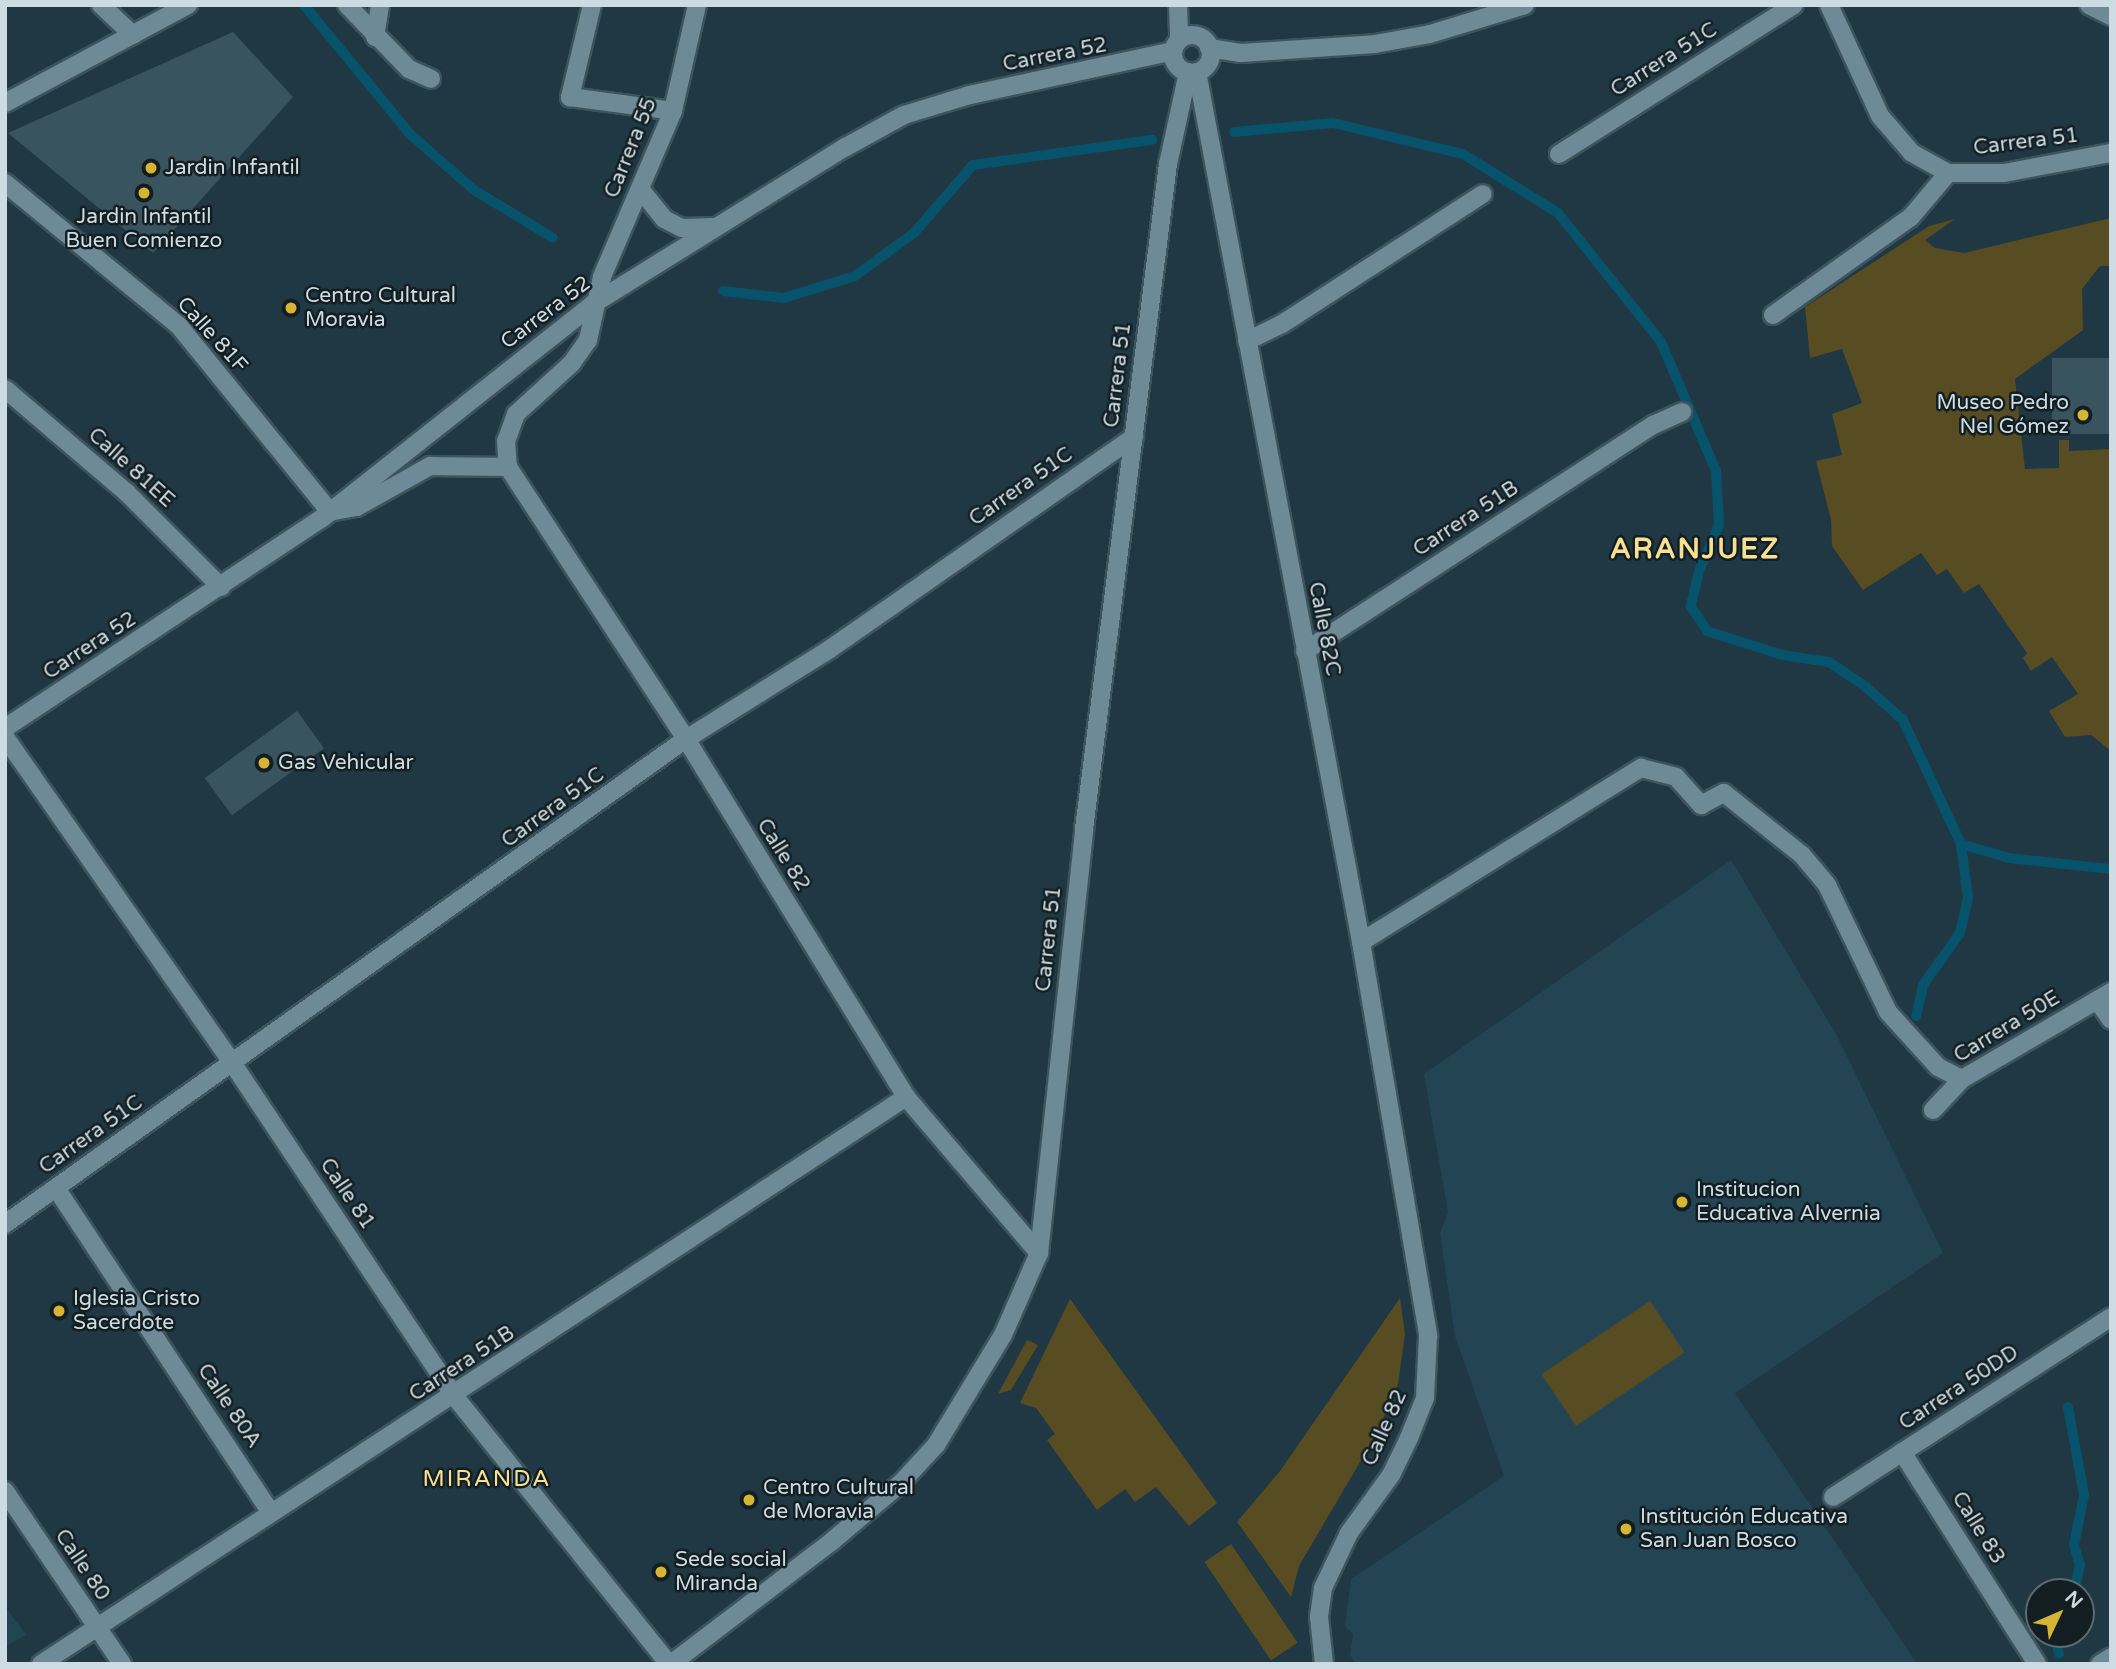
<!DOCTYPE html>
<html>
<head>
<meta charset="utf-8">
<style>
	body { margin:0 }
	#map { position:relative; width:2116px; height:1669px; overflow:hidden; background:#1f3843; font-family:"Varela Round",sans-serif }
	div>[style] { position:absolute }
	.built>* { inset:0; background:#234553 }
	.green>* { inset:0; background:#584c23; transform-origin:0 0 }
	.stream>* { height:10px; margin:-5px; padding:0 5px; transform-origin:5px; border-radius:5px; background:#07536c }
	.building>* { inset:0; background:#3a545f; transform-origin:0 0 }
	.roads { filter:drop-shadow(2px 0 #3e545d) drop-shadow(-2px 0 #3e545d) drop-shadow(0 2px #3e545d) drop-shadow(0 -2px #3e545d) }
	.street>* { height:18px; margin:-9px; padding:0 9px; transform-origin:9px; border-radius:9px; background:#6f8a97 }
	.secondary>* { height:18px; margin:-9px; padding:0 9px; transform-origin:9px; border-radius:9px; background:#6f8a97 }
	.secondary>.ring { margin:-9px; padding:0; box-sizing:content-box; background:none; border:18px solid #6f8a97; border-radius:50% }
	.dots>* { width:19px; height:19px; translate:-50% -50%; box-sizing:border-box; border:4px solid #131e23; border-radius:50% }
	span { translate:-50% -50%; white-space:nowrap; text-align:center; line-height:1.15; -webkit-text-stroke:5px #131e23; paint-order:stroke }
	.street-label { font-size:21px; color:#cddbe2 }
	.poi-label { font-size:21px; color:#cddbe2 }
	.left { translate:0 -50%; text-align:left }
	.right { translate:-100% -50%; text-align:right }
	.neighbourhood-label { font-size:23px; color:#f7e092; letter-spacing:2px }
	.district-label { font-size:28px; color:#f7e092; font-weight:700; letter-spacing:2px }
	.frame { position:absolute; inset:0; border:7px solid #cddbe2; pointer-events:none }
	.north { position:absolute; left:2025px; top:1578px; width:70px; height:70px; box-sizing:border-box; background:#131e23; border:2px solid #5d6a6f; border-radius:50%; rotate:46deg; font-size:19px; font-weight:700; line-height:28px; text-align:center; color:#cddbe2 }
	.north::after { content:''; display:block; margin:auto; width:24px; height:32px; background:#d7b534; clip-path:polygon(50% 0,100% 100%,50% 72%,0 100%) }
</style>
</head>
<body>
<div id="map">
	<div class="built">
		<div style="clip-path:polygon(1731px 860px,1836px 1034px,1943px 1253px,1735px 1393px,1917px 1664px,1356px 1664px,1350px 1655px,1353px 1634px,1345px 1626px,1351px 1579px,1504px 1476px,1455px 1336px,1440px 1233px,1448px 1212px,1424px 1074px)"></div>
		<div style="clip-path:polygon(5px 1606px,26px 1635px,5px 1647px)"></div>
	</div>
	<div class="green">
		<div style="clip-path:polygon(2111px 218px,2111px 266px,2100px 266px,2082px 289px,2083px 330px,2015px 379px,2025px 469px,2059px 468px,2059px 440px,2069px 440px,2069px 451px,2111px 449px,2111px 751px,2091px 735px,2065px 737px,2049px 711px,2078px 694px,2052px 657px,2031px 671px,2023px 658px,2027px 653px,1979px 584px,1964px 593px,1947px 569px,1937px 575px,1921px 553px,1863px 590px,1832px 546px,1831px 520px,1816px 461px,1842px 455px,1832px 414px,1862px 403px,1842px 349px,1810px 358px,1805px 307px,1929px 226px,1955px 219px,1925px 240px,1935px 248px,1964px 253px)"></div>
		<div style="clip-path:polygon(1400px 1298px,1405px 1334px,1398px 1384px,1377px 1433px,1299px 1566px,1291px 1597px,1237px 1522px,1280px 1471px)"></div>
		<div style="clip-path:polygon(1070px 1299px,1217px 1503px,1189px 1526px,1156px 1487px,1135px 1502px,1125px 1489px,1097px 1510px,1047px 1440px,1055px 1434px,1036px 1408px,1020px 1403px)"></div>
		<div style="left:1650px;top:1301px;width:62px;height:131px;rotate:56deg"></div>
		<div style="clip-path:polygon(1027px 1340px,1038px 1345px,1011px 1390px,998px 1394px)"></div>
		<div style="left:1231px;top:1544px;width:119px;height:32px;rotate:56deg"></div>
	</div>
	<div class="stream">
		<div style="left:304px;top:5px;width:167px;rotate:50.6deg"></div>
		<div style="left:410px;top:134px;width:85px;rotate:41.2deg"></div>
		<div style="left:474px;top:190px;width:92px;rotate:31.3deg"></div>
		<div style="left:1234px;top:132px;width:99px;rotate:-5.2deg"></div>
		<div style="left:1333px;top:123px;width:134px;rotate:13.4deg"></div>
		<div style="left:1463px;top:154px;width:112px;rotate:31.8deg"></div>
		<div style="left:1558px;top:213px;width:165px;rotate:51.4deg"></div>
		<div style="left:1661px;top:342px;width:140px;rotate:66.9deg"></div>
		<div style="left:1716px;top:471px;width:54px;rotate:86.8deg"></div>
		<div style="left:1719px;top:525px;width:50px;rotate:113.5deg"></div>
		<div style="left:1699px;top:571px;width:37px;rotate:103deg"></div>
		<div style="left:1691px;top:607px;width:29px;rotate:56deg"></div>
		<div style="left:1707px;top:631px;width:79px;rotate:17.7deg"></div>
		<div style="left:1782px;top:655px;width:48px;rotate:8.5deg"></div>
		<div style="left:1829px;top:662px;width:45px;rotate:34deg"></div>
		<div style="left:1866px;top:687px;width:50px;rotate:41.7deg"></div>
		<div style="left:1903px;top:720px;width:137px;rotate:64.9deg"></div>
		<div style="left:1961px;top:844px;width:50px;rotate:16.3deg"></div>
		<div style="left:2009px;top:858px;width:103px;rotate:6.2deg"></div>
		<div style="left:723px;top:291px;width:61px;rotate:6.5deg"></div>
		<div style="left:784px;top:298px;width:74px;rotate:-17.2deg"></div>
		<div style="left:855px;top:276px;width:73px;rotate:-36.1deg"></div>
		<div style="left:914px;top:233px;width:90px;rotate:-49.1deg"></div>
		<div style="left:973px;top:165px;width:181px;rotate:-8deg"></div>
		<div style="left:1916px;top:1016px;width:32px;rotate:-77deg"></div>
		<div style="left:1923px;top:985px;width:64px;rotate:-54.6deg"></div>
		<div style="left:1960px;top:933px;width:36px;rotate:-77deg"></div>
		<div style="left:1968px;top:898px;width:54px;rotate:-97.4deg"></div>
		<div style="left:2068px;top:1407px;width:89px;rotate:79.7deg"></div>
		<div style="left:2084px;top:1495px;width:51px;rotate:101.3deg"></div>
		<div style="left:2074px;top:1545px;width:21px;rotate:73deg"></div>
		<div style="left:2080px;top:1565px;width:28px;rotate:103deg"></div>
		<div style="left:2055px;top:1634px;width:20px;rotate:79deg"></div>
	</div>
	<div class="building">
		<div style="clip-path:polygon(233px 32px,293px 97px,153px 253px,8px 133px)"></div>
		<div style="left:2111px;top:358px;width:76px;height:59px;rotate:90deg"></div>
		<div style="left:297px;top:711px;width:46px;height:114px;rotate:54deg"></div>
	</div>
	<div class="roads">
		<div class="street">
			<div style="left:101px;top:5px;width:44px;rotate:43.2deg"></div>
			<div style="left:347px;top:5px;width:89px;rotate:45.9deg"></div>
			<div style="left:409px;top:69px;width:24px;rotate:24deg"></div>
			<div style="left:592px;top:5px;width:95px;rotate:103.4deg"></div>
			<div style="left:570px;top:97px;width:104px;rotate:7.7deg"></div>
			<div style="left:2089px;top:5px;width:25px;rotate:27deg"></div>
			<div style="left:375px;top:37px;width:32px;rotate:-81deg"></div>
			<div style="left:1197px;top:72px;width:885px;rotate:79.32deg"></div>
			<div style="left:1361px;top:942px;width:400px;rotate:80.3deg"></div>
			<div style="left:1428px;top:1336px;width:62px;rotate:92.8deg"></div>
			<div style="left:1425px;top:1398px;width:43px;rotate:111.8deg"></div>
			<div style="left:1409px;top:1438px;width:41px;rotate:115.9deg"></div>
			<div style="left:1391px;top:1475px;width:72px;rotate:125.9deg"></div>
			<div style="left:1349px;top:1533px;width:61px;rotate:115.3deg"></div>
			<div style="left:1323px;top:1588px;width:29px;rotate:98deg"></div>
			<div style="left:1319px;top:1617px;width:47px;rotate:83.9deg"></div>
			<div style="left:5px;top:103px;width:208px;rotate:-28.2deg"></div>
			<div style="left:1559px;top:154px;width:278px;rotate:-32.4deg"></div>
			<div style="left:5px;top:183px;width:225px;rotate:39.4deg"></div>
			<div style="left:179px;top:326px;width:240px;rotate:50.9deg"></div>
			<div style="left:1773px;top:315px;width:169px;rotate:-35.4deg"></div>
			<div style="left:1911px;top:217px;width:57px;rotate:-49.9deg"></div>
			<div style="left:1247px;top:341px;width:39px;rotate:-26deg"></div>
			<div style="left:1282px;top:324px;width:239px;rotate:-32.9deg"></div>
			<div style="left:5px;top:389px;width:160px;rotate:40.4deg"></div>
			<div style="left:127px;top:493px;width:133px;rotate:45deg"></div>
			<div style="left:1305px;top:651px;width:415px;rotate:-33deg"></div>
			<div style="left:1653px;top:425px;width:32px;rotate:-24deg"></div>
			<div style="left:5px;top:737px;width:399px;rotate:55.1deg"></div>
			<div style="left:233px;top:1064px;width:400px;rotate:56.3deg"></div>
			<div style="left:455px;top:1397px;width:342px;rotate:51.3deg"></div>
			<div style="left:1361px;top:942px;width:330px;rotate:-31.9deg"></div>
			<div style="left:1641px;top:768px;width:36px;rotate:14deg"></div>
			<div style="left:1676px;top:777px;width:38px;rotate:48deg"></div>
			<div style="left:1701px;top:805px;width:26px;rotate:-28deg"></div>
			<div style="left:1724px;top:793px;width:100px;rotate:38.5deg"></div>
			<div style="left:1802px;top:855px;width:39px;rotate:50deg"></div>
			<div style="left:1827px;top:885px;width:141px;rotate:64.3deg"></div>
			<div style="left:1888px;top:1012px;width:74px;rotate:47.7deg"></div>
			<div style="left:1938px;top:1067px;width:27px;rotate:27deg"></div>
			<div style="left:2097px;top:1000px;width:24px;rotate:55deg"></div>
			<div style="left:1933px;top:1110px;width:42px;rotate:-46.9deg"></div>
			<div style="left:1962px;top:1079px;width:173px;rotate:-30.3deg"></div>
			<div style="left:56px;top:1188px;width:387px;rotate:56.5deg"></div>
			<div style="left:5px;top:1224px;width:836px;rotate:-35.46deg"></div>
			<div style="left:686px;top:739px;width:170px;rotate:-32deg"></div>
			<div style="left:830px;top:649px;width:371px;rotate:-34.9deg"></div>
			<div style="left:1902px;top:1452px;width:251px;rotate:57.5deg"></div>
			<div style="left:5px;top:1491px;width:209px;rotate:55.9deg"></div>
			<div style="left:1833px;top:1497px;width:331px;rotate:-32.9deg"></div>
			<div style="left:41px;top:1664px;width:1034px;rotate:-33.24deg"></div>
			<div style="left:2100px;top:1664px;width:13px;rotate:-32deg"></div>
		</div>
		<div class="secondary">
			<div style="left:697px;top:5px;width:109px;rotate:102.8deg"></div>
			<div style="left:673px;top:111px;width:181px;rotate:113.2deg"></div>
			<div style="left:602px;top:277px;width:65px;rotate:102.5deg"></div>
			<div style="left:588px;top:340px;width:28px;rotate:125deg"></div>
			<div style="left:572px;top:363px;width:76px;rotate:137.7deg"></div>
			<div style="left:516px;top:414px;width:29px;rotate:110deg"></div>
			<div style="left:506px;top:441px;width:26px;rotate:86deg"></div>
			<div style="left:508px;top:467px;width:325px;rotate:56.8deg"></div>
			<div style="left:686px;top:739px;width:420px;rotate:58.4deg"></div>
			<div style="left:906px;top:1097px;width:205px;rotate:49.6deg"></div>
			<div style="left:1178px;top:5px;width:35px;rotate:88deg"></div>
			<div style="left:1829px;top:5px;width:122px;rotate:65.3deg"></div>
			<div style="left:1880px;top:116px;width:49px;rotate:49.1deg"></div>
			<div style="left:1912px;top:153px;width:41px;rotate:29.1deg"></div>
			<div style="left:1948px;top:173px;width:56px"></div>
			<div style="left:2004px;top:173px;width:109px;rotate:-10.6deg"></div>
			<div class="ring" style="left:1173px;top:35px;width:20px;height:20px"></div>
			<div style="left:1209px;top:48px;width:32px;rotate:9deg"></div>
			<div style="left:1241px;top:53px;width:134px;rotate:-3.8deg"></div>
			<div style="left:1375px;top:44px;width:56px;rotate:-10.3deg"></div>
			<div style="left:1430px;top:34px;width:99px;rotate:-17deg"></div>
			<div style="left:640px;top:189px;width:38px;rotate:51deg"></div>
			<div style="left:664px;top:219px;width:20px;rotate:27deg"></div>
			<div style="left:682px;top:228px;width:32px;rotate:-2deg"></div>
			<div style="left:334px;top:511px;width:23px;rotate:-10deg"></div>
			<div style="left:357px;top:507px;width:84px;rotate:-29.3deg"></div>
			<div style="left:430px;top:466px;width:78px;rotate:0.7deg"></div>
			<div style="left:5px;top:728px;width:379px;rotate:-33.5deg"></div>
			<div style="left:321px;top:519px;width:347px;rotate:-38.3deg"></div>
			<div style="left:593px;top:304px;width:296px;rotate:-31.9deg"></div>
			<div style="left:844px;top:148px;width:68px;rotate:-28.8deg"></div>
			<div style="left:904px;top:115px;width:69px;rotate:-16.9deg"></div>
			<div style="left:970px;top:95px;width:208px;rotate:-12.2deg"></div>
			<div style="left:671px;top:1664px;width:201px;rotate:-37.3deg"></div>
			<div style="left:831px;top:1542px;width:92px;rotate:-40.1deg"></div>
			<div style="left:901px;top:1483px;width:52px;rotate:-47.4deg"></div>
			<div style="left:936px;top:1445px;width:129px;rotate:-58.7deg"></div>
			<div style="left:1003px;top:1335px;width:90px;rotate:-66.3deg"></div>
			<div style="left:1039px;top:1253px;width:426px;rotate:-83.9deg"></div>
			<div style="left:1084px;top:829px;width:670px;rotate:-82.8deg"></div>
			<div style="left:1168px;top:164px;width:94px;rotate:-77.7deg"></div>
		</div>
	</div>
	<div class="dots">
		<div style="left:151px;top:168px;background:#d7b534"></div>
		<div style="left:144px;top:193px;background:#d7b534"></div>
		<div style="left:291px;top:308px;background:#d7b534"></div>
		<div style="left:2083px;top:415px;background:#d7b534"></div>
		<div style="left:264px;top:763px;background:#d7b534"></div>
		<div style="left:1682px;top:1202px;background:#d7b534"></div>
		<div style="left:59px;top:1311px;background:#d7b534"></div>
		<div style="left:749px;top:1500px;background:#d7b534"></div>
		<div style="left:1626px;top:1529px;background:#d7b534"></div>
		<div style="left:661px;top:1572px;background:#d7b534"></div>
	</div>
	<div class="street-label">
		<span style="left:1055px;top:55px;rotate:-11deg">Carrera 52</span>
		<span style="left:1664px;top:60px;rotate:-32deg">Carrera 51C</span>
		<span style="left:2026px;top:142px;rotate:-7deg">Carrera 51</span>
		<span style="left:631px;top:148px;rotate:-68deg">Carrera 55</span>
		<span style="left:546px;top:313px;rotate:-37deg">Carrera 52</span>
		<span style="left:212px;top:335px;rotate:48deg">Calle 81F</span>
		<span style="left:1118px;top:375px;rotate:-83deg">Carrera 51</span>
		<span style="left:131px;top:468px;rotate:42deg">Calle 81EE</span>
		<span style="left:1021px;top:487px;rotate:-35deg">Carrera 51C</span>
		<span style="left:1466px;top:519px;rotate:-33deg">Carrera 51B</span>
		<span style="left:1324px;top:629px;rotate:79deg">Calle 82C</span>
		<span style="left:90px;top:646px;rotate:-33deg">Carrera 52</span>
		<span style="left:553px;top:808px;rotate:-36deg">Carrera 51C</span>
		<span style="left:783px;top:855px;rotate:58deg">Calle 82</span>
		<span style="left:1049px;top:939px;rotate:-84deg">Carrera 51</span>
		<span style="left:2007px;top:1027px;rotate:-31deg">Carrera 50E</span>
		<span style="left:91px;top:1135px;rotate:-35deg">Carrera 51C</span>
		<span style="left:347px;top:1194px;rotate:56deg">Calle 81</span>
		<span style="left:462px;top:1364px;rotate:-33deg">Carrera 51B</span>
		<span style="left:1959px;top:1388px;rotate:-33deg">Carrera 50DD</span>
		<span style="left:229px;top:1406px;rotate:56deg">Calle 80A</span>
		<span style="left:1385px;top:1428px;rotate:-66deg">Calle 82</span>
		<span style="left:1978px;top:1528px;rotate:58deg">Calle 83</span>
		<span style="left:82px;top:1565px;rotate:56deg">Calle 80</span>
	</div>
	<div class="poi-label">
		<span class="left" style="left:165px;top:168px">Jardin Infantil</span>
		<span style="left:144px;top:229px">Jardin Infantil<br>Buen Comienzo</span>
		<span class="left" style="left:305px;top:308px">Centro Cultural<br>Moravia</span>
		<span class="right" style="left:2069px;top:415px">Museo Pedro<br>Nel Gómez</span>
		<span class="left" style="left:278px;top:763px">Gas Vehicular</span>
		<span class="left" style="left:1696px;top:1202px">Institucion<br>Educativa Alvernia</span>
		<span class="left" style="left:73px;top:1311px">Iglesia Cristo<br>Sacerdote</span>
		<span class="left" style="left:763px;top:1500px">Centro Cultural<br>de Moravia</span>
		<span class="left" style="left:1640px;top:1529px">Institución Educativa<br>San Juan Bosco</span>
		<span class="left" style="left:675px;top:1572px">Sede social<br>Miranda</span>
	</div>
	<div class="neighbourhood-label">
		<span style="left:487px;top:1479px">MIRANDA</span>
	</div>
	<div class="district-label">
		<span style="left:1695px;top:549px">ARANJUEZ</span>
	</div>
	<div class="frame"></div>
	<div class="north">N</div>
</div>
</body>
</html>
